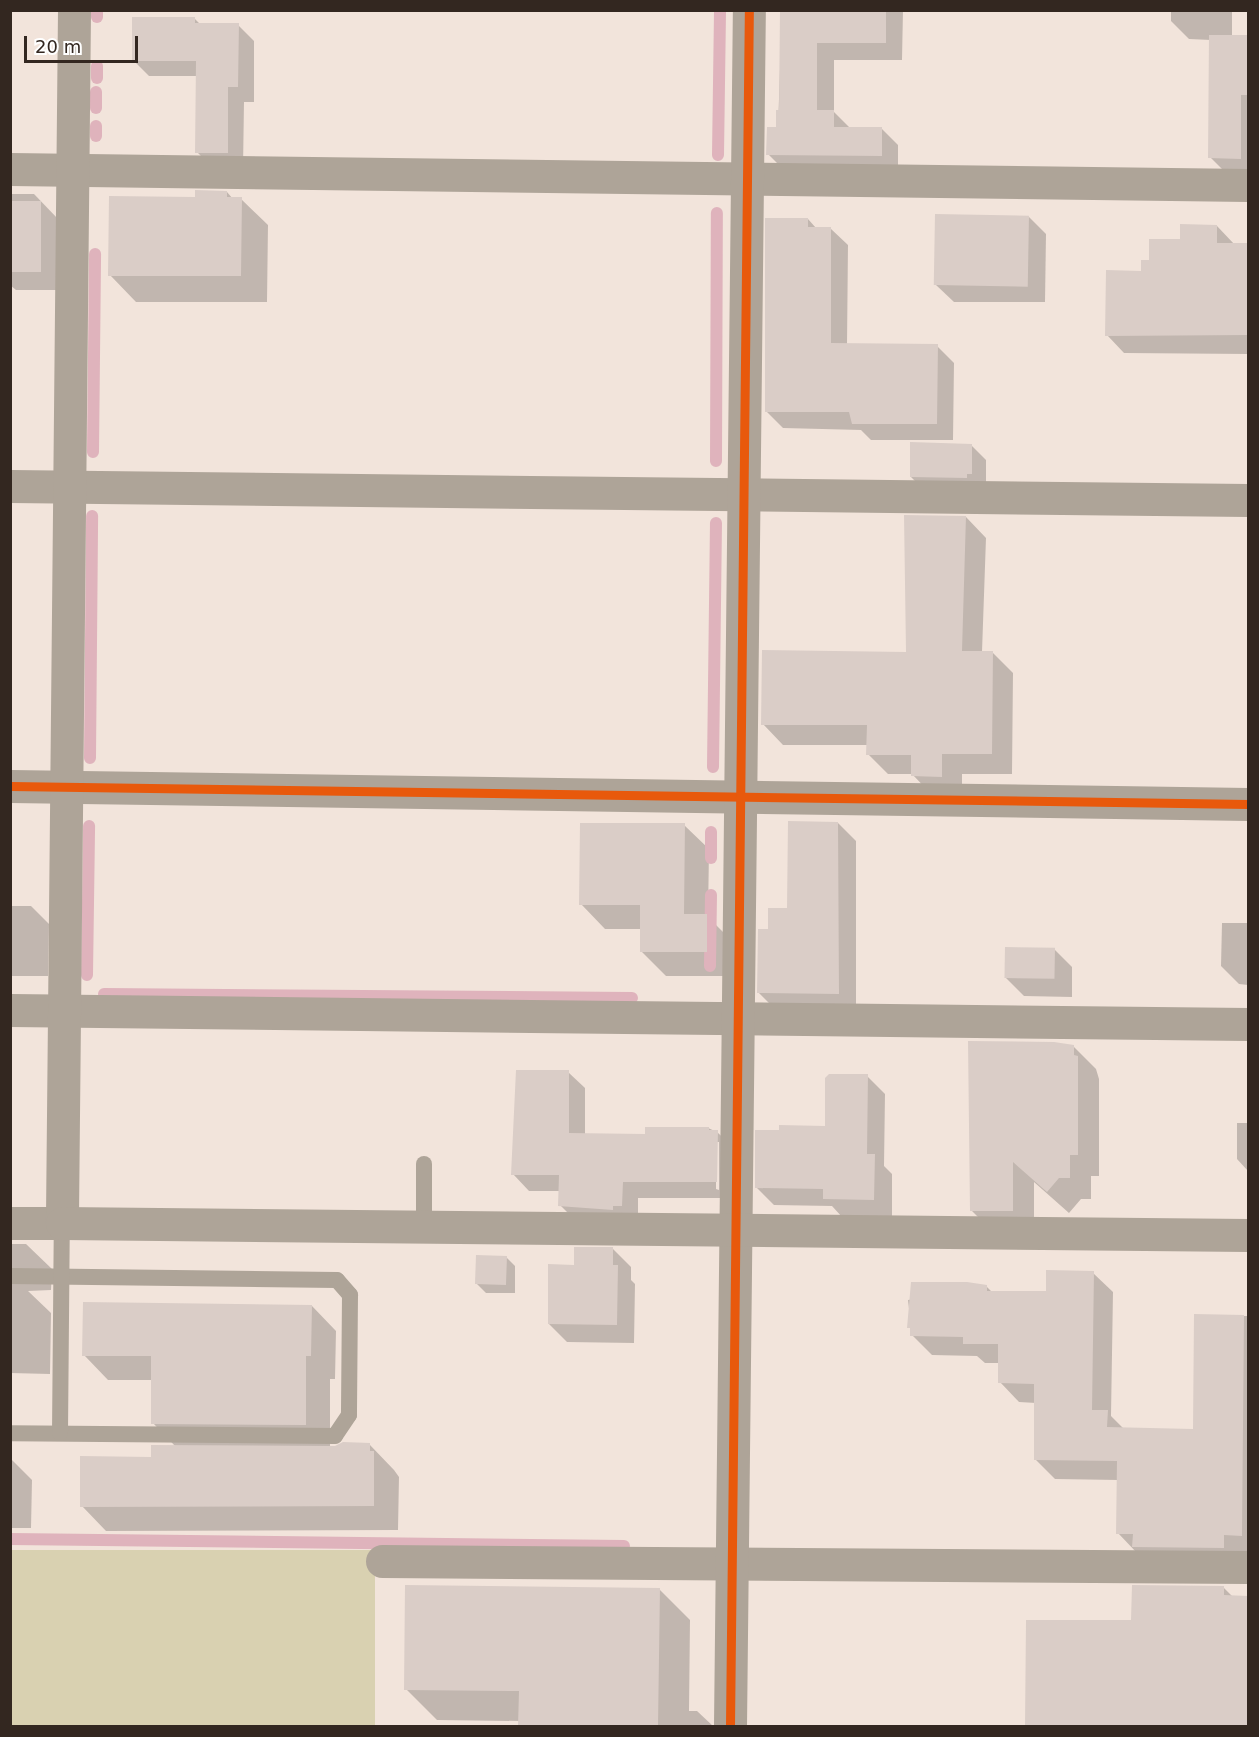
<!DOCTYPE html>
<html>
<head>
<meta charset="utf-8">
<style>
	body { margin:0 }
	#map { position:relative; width:1259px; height:1737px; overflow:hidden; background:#f2e4db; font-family:"DejaVu Sans",sans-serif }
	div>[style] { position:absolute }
	.green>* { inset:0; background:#d9d1b1; transform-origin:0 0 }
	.shadow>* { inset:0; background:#0003 }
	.stream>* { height:12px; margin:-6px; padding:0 6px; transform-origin:6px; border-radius:6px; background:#dfb3bc }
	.building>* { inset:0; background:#dacdc7; transform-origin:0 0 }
	.service>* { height:16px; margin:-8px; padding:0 8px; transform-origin:8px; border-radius:8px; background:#aea498 }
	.minor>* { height:33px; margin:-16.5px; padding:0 16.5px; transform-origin:16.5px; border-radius:16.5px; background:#aea498 }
	.tertiary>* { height:33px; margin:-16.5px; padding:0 16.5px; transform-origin:16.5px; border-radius:16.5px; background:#aea498 }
	.cycleway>* { height:9px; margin:-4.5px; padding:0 4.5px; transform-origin:4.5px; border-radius:4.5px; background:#e8590c }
	span { translate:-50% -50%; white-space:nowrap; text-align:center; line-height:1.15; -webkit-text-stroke:4.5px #fff; paint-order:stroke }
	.frame { position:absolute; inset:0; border:12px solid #332720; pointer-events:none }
	.scale { position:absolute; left:24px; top:36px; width:114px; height:27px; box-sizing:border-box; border:3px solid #332720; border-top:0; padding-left:8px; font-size:18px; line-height:21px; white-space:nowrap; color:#332720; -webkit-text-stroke:4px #fff; paint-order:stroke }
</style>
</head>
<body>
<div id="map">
	<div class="green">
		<div style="left:11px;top:1550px;width:364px;height:176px"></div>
	</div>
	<div class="shadow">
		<div style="clip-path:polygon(782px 10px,903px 10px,902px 60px,834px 60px,834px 112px,850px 128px,881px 128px,898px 145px,898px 172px,785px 171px,768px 154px,778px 128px)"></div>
		<div style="clip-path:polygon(1171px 10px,1232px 10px,1232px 36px,1248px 36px,1248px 173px,1226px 173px,1210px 157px,1211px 40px,1189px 39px,1171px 21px)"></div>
		<div style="clip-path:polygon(195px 19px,201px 25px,238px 25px,254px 41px,254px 102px,244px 102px,243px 169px,213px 168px,197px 152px,197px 76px,149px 76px,133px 60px)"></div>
		<div style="clip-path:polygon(227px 192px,233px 199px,241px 199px,268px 225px,267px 302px,136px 302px,110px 275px,196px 198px)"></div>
		<div style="clip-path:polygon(10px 194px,34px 194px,59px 220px,58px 290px,16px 290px,10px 285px)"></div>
		<div style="clip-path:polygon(1029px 217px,1046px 234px,1045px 302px,954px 302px,936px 285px)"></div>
		<div style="clip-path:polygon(808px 219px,816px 228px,830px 228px,848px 245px,847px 345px,937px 346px,954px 363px,953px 440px,871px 440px,861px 430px,783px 428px,766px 411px)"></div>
		<div style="clip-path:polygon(1217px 226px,1235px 245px,1248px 245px,1248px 354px,1124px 353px,1107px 335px,1142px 272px,1182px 240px)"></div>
		<div style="clip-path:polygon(971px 445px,986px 460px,986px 488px,926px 492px,911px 477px)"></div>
		<div style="clip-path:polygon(966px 517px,986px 538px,982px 652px,992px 652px,1013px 673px,1012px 774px,962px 774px,962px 797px,933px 796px,912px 774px,888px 774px,868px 754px,868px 745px,783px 745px,763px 724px,907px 654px)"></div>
		<div style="clip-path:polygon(838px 823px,856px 841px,856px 1012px,776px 1010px,758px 992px,770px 931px,789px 909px)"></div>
		<div style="clip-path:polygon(684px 825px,709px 849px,708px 917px,731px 940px,731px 976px,666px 976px,641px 951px,641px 929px,605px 929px,581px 904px)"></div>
		<div style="clip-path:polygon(10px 906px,31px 906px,49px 924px,48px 976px,10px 976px)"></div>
		<div style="clip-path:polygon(1222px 923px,1248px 923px,1248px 985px,1239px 984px,1221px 966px)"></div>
		<div style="clip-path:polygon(1054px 949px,1072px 967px,1072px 997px,1024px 996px,1006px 978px)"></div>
		<div style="clip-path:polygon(1074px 1047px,1096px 1069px,1099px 1079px,1099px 1176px,1091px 1176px,1091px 1199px,1081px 1199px,1069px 1213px,1034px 1182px,1034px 1232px,993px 1232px,971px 1210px)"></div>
		<div style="clip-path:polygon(evenodd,568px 1072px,585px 1088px,585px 1135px,647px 1135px,708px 1128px,717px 1132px,734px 1148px,733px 1198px,638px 1198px,638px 1221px,576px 1221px,560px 1205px,560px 1191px,529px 1191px,513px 1174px,568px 1072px,716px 1142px,719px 1142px,719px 1190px,716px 1189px,716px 1142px)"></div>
		<div style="clip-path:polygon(867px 1076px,885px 1094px,884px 1166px,892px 1174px,892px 1217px,842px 1217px,832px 1206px,774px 1205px,756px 1187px,826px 1127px)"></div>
		<div style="clip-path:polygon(1237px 1123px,1248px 1123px,1248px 1171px,1237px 1159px)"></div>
		<div style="clip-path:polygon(10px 1244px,26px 1244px,52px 1269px,51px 1290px,28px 1291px,51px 1313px,50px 1374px,10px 1373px)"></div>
		<div style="clip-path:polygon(613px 1249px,631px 1267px,631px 1280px,635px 1284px,634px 1343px,567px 1342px,549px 1324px,576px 1266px)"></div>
		<div style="clip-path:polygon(506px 1257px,515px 1266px,515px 1293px,486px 1293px,477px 1284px)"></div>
		<div style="clip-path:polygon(1093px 1273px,1113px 1292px,1111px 1416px,1124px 1429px,1195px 1430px,1196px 1316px,1248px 1316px,1248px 1555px,1137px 1553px,1118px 1533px,1118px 1480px,1055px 1479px,1035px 1459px,1036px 1403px,1019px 1402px,1000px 1382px,1000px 1363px,985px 1363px,977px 1356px,932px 1355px,912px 1335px,908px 1300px,986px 1286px,992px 1292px,1047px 1292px)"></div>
		<div style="clip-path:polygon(312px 1306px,336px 1331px,335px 1379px,330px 1379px,330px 1448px,370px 1445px,394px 1470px,399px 1477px,398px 1530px,106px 1531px,82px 1506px,176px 1447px,153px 1423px,153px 1380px,108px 1380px,84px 1355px)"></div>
		<div style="clip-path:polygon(10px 1458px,32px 1480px,31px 1528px,10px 1528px)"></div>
		<div style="clip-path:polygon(1223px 1587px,1233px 1597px,1248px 1597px,1248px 1726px,1027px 1726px,1027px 1621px,1133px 1622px)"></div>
		<div style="clip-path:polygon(659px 1589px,690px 1620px,689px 1711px,697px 1711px,713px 1726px,520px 1726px,520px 1721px,437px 1720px,406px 1689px)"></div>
	</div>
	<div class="stream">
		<div style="left:97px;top:17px;width:7px;rotate:-90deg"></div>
		<div style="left:97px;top:66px;width:12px;rotate:90deg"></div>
		<div style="left:96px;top:92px;width:16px;rotate:90deg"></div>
		<div style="left:96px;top:126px;width:10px;rotate:90deg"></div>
		<div style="left:718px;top:155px;width:145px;rotate:-89.2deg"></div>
		<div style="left:93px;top:452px;width:198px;rotate:-89.4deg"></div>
		<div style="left:716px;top:461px;width:248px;rotate:-89.8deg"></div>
		<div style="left:90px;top:758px;width:242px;rotate:-89.5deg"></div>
		<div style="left:713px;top:767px;width:244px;rotate:-89.3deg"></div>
		<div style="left:711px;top:832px;width:26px;rotate:90deg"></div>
		<div style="left:710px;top:966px;width:71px;rotate:-89.2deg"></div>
		<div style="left:87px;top:975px;width:149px;rotate:-89.2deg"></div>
		<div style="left:104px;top:994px;width:528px;rotate:0.43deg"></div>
		<div style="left:10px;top:1539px;width:614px;rotate:0.65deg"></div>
	</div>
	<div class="building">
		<div style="clip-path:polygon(780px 10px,886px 10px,886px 43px,817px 43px,817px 110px,834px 110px,834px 127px,882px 127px,882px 156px,766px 155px,767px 127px,776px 127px,776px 110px,779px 110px)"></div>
		<div style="clip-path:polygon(132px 17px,195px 17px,195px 23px,239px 23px,238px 87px,228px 87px,228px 153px,195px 153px,196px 61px,132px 61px)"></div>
		<div style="clip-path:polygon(1209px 35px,1248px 35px,1248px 95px,1241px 95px,1241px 159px,1208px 158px)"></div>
		<div style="clip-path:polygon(195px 190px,227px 191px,227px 197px,242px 197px,241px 276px,108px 276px,109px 196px,195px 197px)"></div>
		<div style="left:10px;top:201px;width:31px;height:71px"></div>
		<div style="left:935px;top:214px;width:94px;height:71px;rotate:1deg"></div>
		<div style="clip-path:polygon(765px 218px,808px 218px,808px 227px,831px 227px,831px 343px,938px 344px,937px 424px,852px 424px,849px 412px,765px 412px)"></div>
		<div style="clip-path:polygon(1180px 224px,1217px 225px,1217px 243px,1248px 243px,1248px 335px,1105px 336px,1106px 270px,1141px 271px,1141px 260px,1149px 260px,1149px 239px,1180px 239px)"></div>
		<div style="clip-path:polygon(910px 442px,972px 444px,972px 474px,967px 474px,967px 478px,910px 477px)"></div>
		<div style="clip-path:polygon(904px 515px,966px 516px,962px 651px,993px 651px,992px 754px,942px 754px,942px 777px,911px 776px,911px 755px,866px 755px,867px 725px,761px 725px,762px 650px,906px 652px)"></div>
		<div style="clip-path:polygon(788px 821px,838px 822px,839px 994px,757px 993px,758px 929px,768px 929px,768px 908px,787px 908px)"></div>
		<div style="clip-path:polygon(580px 823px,685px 823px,684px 914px,707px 914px,707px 952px,640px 952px,640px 905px,579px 905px)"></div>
		<div style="left:1005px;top:947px;width:50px;height:31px;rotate:1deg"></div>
		<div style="clip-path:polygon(968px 1041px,1054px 1042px,1074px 1045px,1074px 1055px,1078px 1056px,1078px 1155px,1070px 1155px,1070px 1178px,1059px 1178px,1047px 1192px,1013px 1162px,1013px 1211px,970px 1211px)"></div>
		<div style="clip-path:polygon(516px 1070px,569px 1070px,569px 1133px,645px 1134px,645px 1127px,709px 1127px,709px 1130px,718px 1130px,717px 1182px,623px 1182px,622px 1206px,613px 1206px,613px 1210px,558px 1206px,559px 1175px,511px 1175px)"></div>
		<div style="clip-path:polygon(829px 1074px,868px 1074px,867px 1154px,875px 1154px,874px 1200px,823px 1199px,823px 1189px,755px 1188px,755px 1130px,779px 1130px,779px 1125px,825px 1126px,825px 1078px)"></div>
		<div style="clip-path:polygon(574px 1247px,613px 1247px,613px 1265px,618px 1265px,617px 1325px,548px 1324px,548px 1264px,574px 1265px)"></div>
		<div style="left:476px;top:1255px;width:31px;height:29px;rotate:2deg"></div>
		<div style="clip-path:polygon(1046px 1270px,1094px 1271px,1092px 1410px,1108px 1410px,1107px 1427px,1193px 1429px,1194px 1314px,1244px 1315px,1242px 1536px,1224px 1535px,1224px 1548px,1132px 1547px,1133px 1534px,1116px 1534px,1117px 1461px,1034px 1460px,1034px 1384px,998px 1383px,998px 1344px,963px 1344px,963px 1337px,910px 1336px,910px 1328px,907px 1328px,911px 1282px,967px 1282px,987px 1285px,987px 1291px,1046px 1291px)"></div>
		<div style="clip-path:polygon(83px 1302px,312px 1305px,311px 1356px,306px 1356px,306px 1425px,151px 1424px,151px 1356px,82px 1356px)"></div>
		<div style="clip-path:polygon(343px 1442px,370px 1443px,370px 1451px,374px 1451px,374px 1506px,80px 1507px,80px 1456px,151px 1457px,151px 1445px,335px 1446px)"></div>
		<div style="clip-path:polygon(405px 1585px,660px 1588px,658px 1726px,518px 1726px,519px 1691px,404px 1690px)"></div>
		<div style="clip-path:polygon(1132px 1585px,1224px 1586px,1224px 1595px,1248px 1596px,1248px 1726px,1025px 1726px,1026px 1620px,1131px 1620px)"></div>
	</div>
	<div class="service">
		<div style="left:424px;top:1228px;width:64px;rotate:-90deg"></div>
		<div style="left:10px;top:1276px;width:327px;rotate:0.7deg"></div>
		<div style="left:337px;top:1280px;width:20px;rotate:49deg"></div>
		<div style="left:350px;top:1295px;width:120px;rotate:90.5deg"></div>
		<div style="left:349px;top:1415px;width:25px;rotate:124deg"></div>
		<div style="left:335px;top:1436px;width:325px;rotate:-179.5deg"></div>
		<div style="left:60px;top:1433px;width:210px;rotate:-89.5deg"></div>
	</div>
	<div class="minor">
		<div style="left:10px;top:169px;width:1238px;rotate:0.74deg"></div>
		<div style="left:10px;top:486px;width:1238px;rotate:0.65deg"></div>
		<div style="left:10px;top:786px;width:1238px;rotate:0.83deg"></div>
		<div style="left:10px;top:1010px;width:1238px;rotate:0.65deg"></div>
		<div style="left:10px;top:1223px;width:52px"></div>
		<div style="left:382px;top:1561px;width:866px;rotate:0.4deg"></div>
		<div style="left:730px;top:1726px;width:1716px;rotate:-89.37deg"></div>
	</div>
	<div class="tertiary">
		<div style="left:74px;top:10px;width:1213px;rotate:90.57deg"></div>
		<div style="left:62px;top:1223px;width:1186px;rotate:0.58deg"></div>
	</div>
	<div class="cycleway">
		<div style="left:10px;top:786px;width:1238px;rotate:0.83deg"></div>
		<div style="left:730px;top:1726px;width:1716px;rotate:-89.37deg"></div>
	</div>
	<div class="frame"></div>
	<div class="scale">20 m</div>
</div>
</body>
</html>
